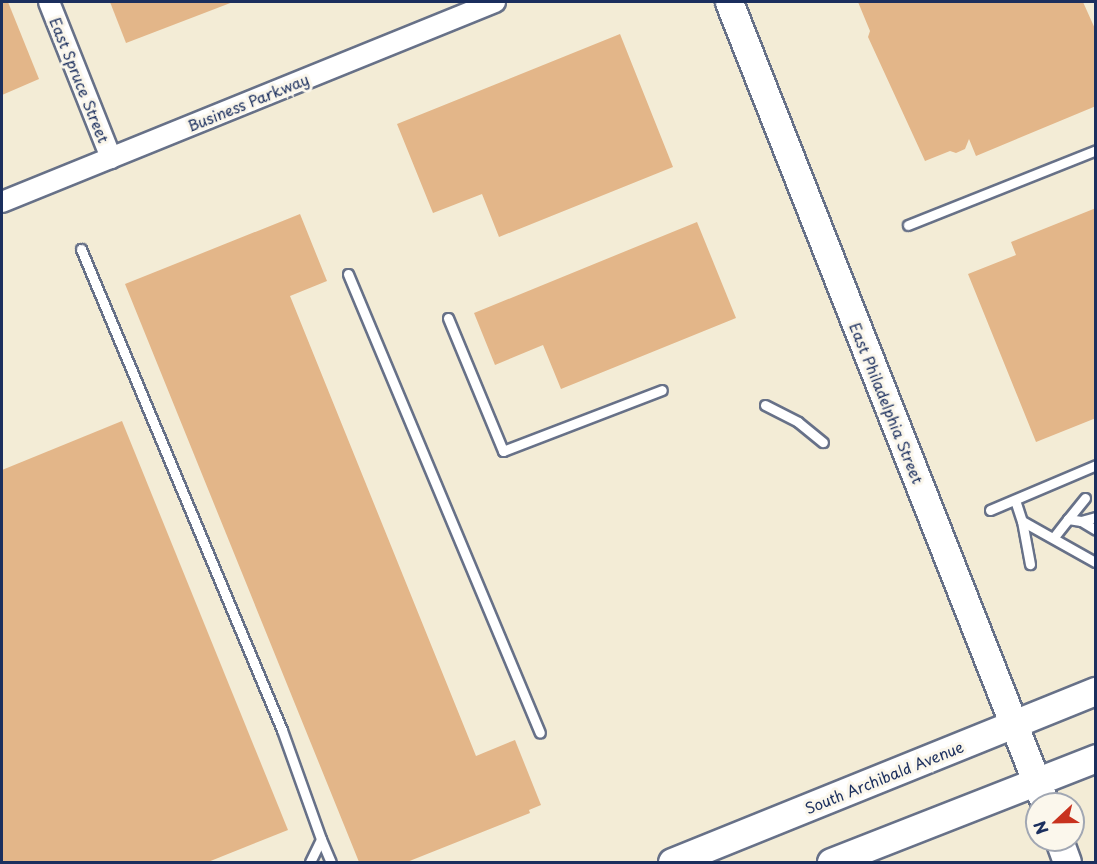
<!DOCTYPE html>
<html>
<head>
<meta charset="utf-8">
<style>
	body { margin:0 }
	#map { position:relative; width:1097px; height:864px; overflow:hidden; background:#f3ecd6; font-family:"Playpen Sans",sans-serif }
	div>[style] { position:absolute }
	.building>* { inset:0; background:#e3b689 }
	.roads { filter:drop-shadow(2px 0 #677188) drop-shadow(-2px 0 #677188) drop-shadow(0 2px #677188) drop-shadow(0 -2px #677188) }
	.lane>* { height:9px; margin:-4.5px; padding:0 4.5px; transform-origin:4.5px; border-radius:4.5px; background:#fff }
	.street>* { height:20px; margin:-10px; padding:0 10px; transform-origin:10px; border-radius:10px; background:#fff }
	.secondary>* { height:27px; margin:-13.5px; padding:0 13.5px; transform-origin:13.5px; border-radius:13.5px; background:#fff }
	span { translate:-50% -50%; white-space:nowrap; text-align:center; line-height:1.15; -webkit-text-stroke:6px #fbf7ec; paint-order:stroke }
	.street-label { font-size:15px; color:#1b2f5e }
	.frame { position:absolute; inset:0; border:3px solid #1b2f5e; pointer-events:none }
	.north { position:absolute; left:1025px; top:792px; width:60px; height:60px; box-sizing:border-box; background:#fbf7ec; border:2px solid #a1a7b3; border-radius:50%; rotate:248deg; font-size:16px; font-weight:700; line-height:24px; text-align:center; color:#1b2f5e }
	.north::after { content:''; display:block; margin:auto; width:21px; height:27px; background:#c8321e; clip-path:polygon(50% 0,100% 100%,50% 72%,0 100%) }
</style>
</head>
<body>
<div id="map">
	<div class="building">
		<div style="clip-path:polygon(2px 2px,8px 2px,39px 79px,2px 95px)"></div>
		<div style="clip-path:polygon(110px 2px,233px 2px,126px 43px)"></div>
		<div style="clip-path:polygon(858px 2px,1083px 2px,1096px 31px,1096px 106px,976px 156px,969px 139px,965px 149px,956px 153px,950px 151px,925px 161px,868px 37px,870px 31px)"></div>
		<div style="clip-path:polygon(620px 34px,673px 167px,499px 237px,482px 194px,433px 213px,397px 124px)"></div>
		<div style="clip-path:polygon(1096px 208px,1096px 418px,1036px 442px,968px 274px,1016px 255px,1011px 242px)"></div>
		<div style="clip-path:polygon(300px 214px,327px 281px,290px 296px,476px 756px,515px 740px,541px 805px,529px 810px,530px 813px,407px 862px,359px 862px,125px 284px)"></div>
		<div style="clip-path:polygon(697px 222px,736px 318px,561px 389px,543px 345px,495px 365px,474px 313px)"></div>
		<div style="clip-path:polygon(122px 421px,288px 830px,208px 862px,2px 862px,2px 470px)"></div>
	</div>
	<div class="roads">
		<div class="lane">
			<div style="left:908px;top:225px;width:202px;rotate:-21.7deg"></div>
			<div style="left:81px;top:249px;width:521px;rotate:67.32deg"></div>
			<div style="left:282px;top:730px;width:116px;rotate:70.3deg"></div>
			<div style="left:348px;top:274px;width:497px;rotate:67.3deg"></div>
			<div style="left:448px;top:318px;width:144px;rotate:67.5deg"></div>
			<div style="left:503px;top:451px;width:170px;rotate:-21deg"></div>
			<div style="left:765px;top:405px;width:37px;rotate:27deg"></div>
			<div style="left:798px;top:422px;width:32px;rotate:39deg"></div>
			<div style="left:1015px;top:500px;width:22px;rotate:72deg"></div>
			<div style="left:1022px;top:521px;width:84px;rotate:29.3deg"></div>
			<div style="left:990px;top:510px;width:115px;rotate:-23deg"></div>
			<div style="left:1068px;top:519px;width:27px;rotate:-51deg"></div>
			<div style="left:1022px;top:521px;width:44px;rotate:79.5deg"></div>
			<div style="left:1081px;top:521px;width:17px;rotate:31deg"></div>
			<div style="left:1054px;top:537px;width:23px;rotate:-52deg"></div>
			<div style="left:1068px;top:519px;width:13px;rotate:9deg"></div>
			<div style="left:1081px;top:521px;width:16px;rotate:-15deg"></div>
			<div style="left:310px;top:862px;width:25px;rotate:-64deg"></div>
			<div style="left:321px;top:839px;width:25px;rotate:67deg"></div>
		</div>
		<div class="street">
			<div style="left:49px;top:2px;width:168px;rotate:68.3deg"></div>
			<div style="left:2px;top:202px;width:532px;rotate:-22.08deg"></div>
		</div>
		<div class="secondary">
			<div style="left:729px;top:2px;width:862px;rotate:68.49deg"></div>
			<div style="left:1059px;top:840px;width:23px;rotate:70deg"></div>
			<div style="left:672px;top:862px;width:457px;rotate:-22deg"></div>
			<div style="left:831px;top:862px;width:285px;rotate:-21.4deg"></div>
		</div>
	</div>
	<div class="street-label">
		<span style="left:80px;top:80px;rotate:68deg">East Spruce Street</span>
		<span style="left:248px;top:102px;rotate:-22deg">Business Parkway</span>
		<span style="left:887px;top:403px;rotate:68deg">East Philadelphia Street</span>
		<span style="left:884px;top:777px;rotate:-22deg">South Archibald Avenue</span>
	</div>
	<div class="frame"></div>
	<div class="north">N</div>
</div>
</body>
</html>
